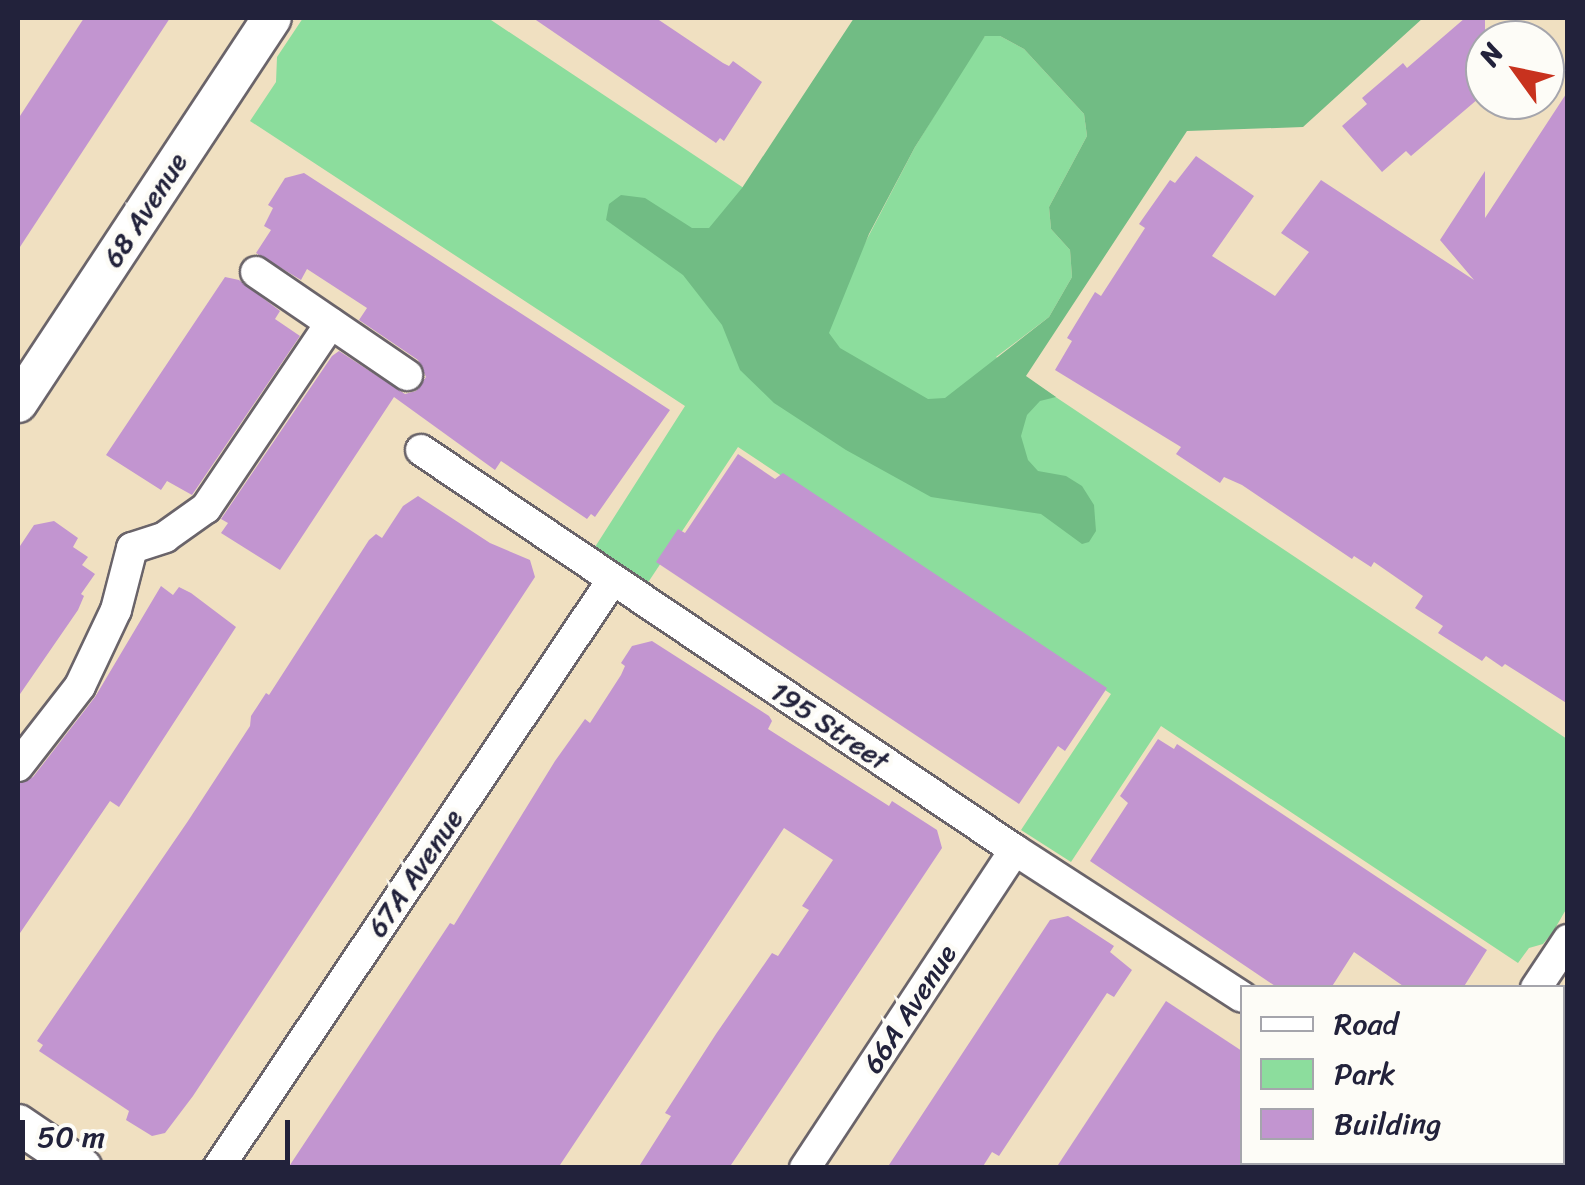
<!DOCTYPE html>
<html>
<head>
<meta charset="utf-8">
<style>
	body { margin:0 }
	#map { position:relative; width:1585px; height:1185px; overflow:hidden; background:#f0e0c1; font-family:Sriracha,sans-serif }
	div>[style] { position:absolute }
	.green>* { inset:0; background:#8cdd9d }
	.forest>* { inset:0; background:#71bc84 }
	.building>* { inset:0; background:#c295d0 }
	.roads { filter:drop-shadow(2px 0 #6a646a) drop-shadow(-2px 0 #6a646a) drop-shadow(0 2px #6a646a) drop-shadow(0 -2px #6a646a) }
	.minor>* { height:30px; margin:-15px; padding:0 15px; transform-origin:15px; border-radius:15px; background:#fff }
	.tertiary>* { height:38px; margin:-19px; padding:0 19px; transform-origin:19px; border-radius:19px; background:#fff }
	span { translate:-50% -50%; white-space:nowrap; text-align:center; line-height:1.15; -webkit-text-stroke:9px #fdfcf7; paint-order:stroke }
	.street-label { font-size:28px; color:#22223b }
	.frame { position:absolute; inset:0; border:20px solid #22223b; pointer-events:none }
	.legend { position:absolute; left:1240px; top:985px; width:325px; height:180px; box-sizing:border-box; background:#fdfcf7; border:2px solid #a5a5ac; margin:0; padding:12px 18px; list-style:none; font-size:30px; color:#22223b }
	.legend li { display:flex; align-items:center; gap:20px; height:50px }
	.legend b { width:50px; border:2px solid #a5a5ac }
	.north { position:absolute; left:1465px; top:20px; width:100px; height:100px; box-sizing:border-box; background:#fdfcf7; border:2px solid #a5a5ac; border-radius:50%; rotate:303deg; font-size:28px; font-weight:700; line-height:40px; text-align:center; color:#22223b }
	.north::after { content:''; display:block; margin:auto; width:35px; height:45px; background:#c8321e; clip-path:polygon(50% 0,100% 100%,50% 72%,0 100%) }
	.scale { position:absolute; left:20px; top:1120px; width:270px; height:45px; box-sizing:border-box; border:5px solid #22223b; border-top:0; padding-left:12px; font-size:30px; line-height:35px; white-space:nowrap; color:#22223b; -webkit-text-stroke:8px #fdfcf7; paint-order:stroke }
</style>
</head>
<body>
<div id="map">
	<div class="green">
		<div style="clip-path:polygon(303px 18px,488px 18px,855px 262px,915px 147px,978px 44px,985px 36px,1000px 36px,1024px 49px,1084px 114px,1087px 136px,1049px 207px,1051px 229px,1070px 250px,1072px 277px,1049px 317px,996px 357px,1567px 739px,1568px 906px,1553px 932px,1543px 944px,1529px 948px,1518px 963px,1161px 726px,1071px 862px,1021px 830px,1111px 694px,738px 447px,647px 584px,595px 547px,685px 406px,250px 121px,276px 82px,277px 57px)"></div>
		<div style="clip-path:polygon(1567px 991px,1567px 1167px,1479px 1167px,1472px 1163px,1562px 1162px,1562px 1000px)"></div>
	</div>
	<div class="forest">
		<div style="clip-path:polygon(evenodd,854px 18px,1423px 18px,1303px 127px,1187px 131px,1026px 376px,1056px 397px,1040px 401px,1027px 415px,1021px 436px,1028px 460px,1038px 471px,1066px 476px,1082px 486px,1094px 505px,1096px 531px,1089px 542px,1082px 544px,1041px 514px,931px 497px,846px 450px,774px 403px,740px 370px,722px 325px,683px 275px,606px 220px,609px 204px,621px 195px,645px 198px,692px 228px,709px 228px,742px 188px,854px 18px,985px 36px,1000px 36px,1024px 49px,1084px 114px,1087px 136px,1049px 207px,1051px 229px,1070px 250px,1072px 277px,1049px 317px,945px 398px,928px 399px,840px 348px,829px 333px,869px 234px,915px 147px,985px 36px)"></div>
	</div>
	<div class="building">
		<div style="clip-path:polygon(84px 18px,170px 18px,18px 250px,18px 119px)"></div>
		<div style="clip-path:polygon(533px 18px,656px 18px,723px 63px,729px 66px,733px 61px,762px 82px,724px 141px,720px 138px,716px 143px)"></div>
		<div style="clip-path:polygon(1465px 18px,1485px 18px,1485px 93px,1411px 156px,1406px 151px,1382px 172px,1342px 126px,1367px 104px,1362px 98px,1403px 63px,1407px 68px)"></div>
		<div style="clip-path:polygon(1568px 91px,1568px 704px,1505px 664px,1502px 667px,1486px 656px,1482px 661px,1438px 633px,1443px 626px,1415px 608px,1423px 596px,1374px 562px,1371px 567px,1354px 556px,1352px 559px,1242px 485px,1224px 477px,1220px 483px,1176px 454px,1181px 447px,1055px 370px,1072px 341px,1067px 338px,1095px 292px,1101px 296px,1145px 228px,1139px 224px,1170px 180px,1175px 183px,1196px 156px,1254px 196px,1212px 256px,1275px 296px,1309px 252px,1281px 233px,1321px 180px,1474px 280px,1440px 240px,1485px 171px,1485px 218px)"></div>
		<div style="clip-path:polygon(304px 173px,670px 410px,595px 517px,591px 514px,587px 519px,501px 461px,495px 470px,394px 397px,280px 570px,221px 533px,228px 523px,221px 519px,332px 356px,339px 351px,405px 394px,416px 391px,426px 377px,418px 360px,359px 320px,367px 308px,307px 269px,301px 280px,256px 253px,271px 230px,264px 226px,273px 208px,268px 205px,285px 178px)"></div>
		<div style="clip-path:polygon(225px 277px,239px 280px,280px 311px,275px 319px,300px 336px,192px 495px,167px 481px,161px 490px,106px 455px)"></div>
		<div style="clip-path:polygon(738px 454px,775px 479px,783px 473px,1107px 688px,1065px 751px,1058px 746px,1019px 804px,656px 562px,678px 529px,685px 533px)"></div>
		<div style="clip-path:polygon(418px 496px,490px 543px,530px 560px,535px 577px,193px 1096px,165px 1133px,152px 1136px,126px 1120px,129px 1111px,39px 1051px,43px 1045px,37px 1041px,188px 821px,250px 726px,251px 716px,266px 693px,269px 695px,369px 540px,376px 534px,382px 538px,403px 506px)"></div>
		<div style="clip-path:polygon(54px 521px,78px 538px,73px 547px,88px 557px,82px 565px,95px 574px,81px 594px,84px 596px,78px 610px,18px 697px,18px 549px,34px 525px)"></div>
		<div style="clip-path:polygon(161px 586px,173px 595px,179px 587px,191px 593px,236px 627px,119px 807px,110px 801px,18px 936px,18px 784px,33px 777px,95px 697px)"></div>
		<div style="clip-path:polygon(652px 641px,769px 716px,772px 721px,768px 729px,889px 806px,892px 801px,937px 830px,942px 848px,729px 1168px,638px 1168px,671px 1116px,665px 1113px,716px 1034px,772px 953px,778px 956px,809px 910px,802px 906px,833px 860px,784px 828px,558px 1168px,288px 1168px,450px 923px,454px 925px,555px 761px,585px 719px,590px 723px,621px 675px,625px 666px,621px 663px,632px 646px)"></div>
		<div style="clip-path:polygon(1158px 739px,1174px 749px,1177px 744px,1487px 950px,1463px 988px,1406px 988px,1354px 952px,1331px 988px,1278px 988px,1090px 861px,1128px 803px,1120px 796px)"></div>
		<div style="clip-path:polygon(1068px 916px,1114px 946px,1110px 952px,1132px 970px,1114px 997px,1107px 993px,999px 1156px,992px 1152px,982px 1168px,887px 1168px,1050px 920px)"></div>
		<div style="clip-path:polygon(1166px 1001px,1242px 1051px,1242px 1168px,1056px 1168px)"></div>
	</div>
	<div class="roads">
		<div class="minor">
			<div style="left:256px;top:272px;width:183px;rotate:34.3deg"></div>
			<div style="left:421px;top:450px;width:716px;rotate:33.96deg"></div>
			<div style="left:1015px;top:850px;width:270px;rotate:32.9deg"></div>
			<div style="left:18px;top:766px;width:101px;rotate:-52.2deg"></div>
			<div style="left:80px;top:686px;width:84px;rotate:-64.7deg"></div>
			<div style="left:116px;top:610px;width:64px;rotate:-75.5deg"></div>
			<div style="left:132px;top:548px;width:35px;rotate:-18deg"></div>
			<div style="left:165px;top:537px;width:50px;rotate:-35.3deg"></div>
			<div style="left:206px;top:508px;width:223px;rotate:-56deg"></div>
			<div style="left:1536px;top:988px;width:58px;rotate:-56.3deg"></div>
			<div style="left:218px;top:1168px;width:709px;rotate:-56.15deg"></div>
			<div style="left:805px;top:1168px;width:381px;rotate:-56.6deg"></div>
			<div style="left:1416px;top:1168px;width:7px;rotate:-56deg"></div>
		</div>
		<div class="tertiary">
			<div style="left:18px;top:403px;width:461px;rotate:-56.6deg"></div>
			<div style="left:18px;top:1124px;width:78px;rotate:34.1deg"></div>
		</div>
	</div>
	<div class="street-label">
		<span style="left:145px;top:210px;rotate:-57deg">68 Avenue</span>
		<span style="left:830px;top:726px;rotate:34deg">195 Street</span>
		<span style="left:415px;top:873px;rotate:-56deg">67A Avenue</span>
		<span style="left:910px;top:1009px;rotate:-57deg">66A Avenue</span>
	</div>
	<div class="frame"></div>
	<ul class="legend">
	<li><b style="height:12px;background:#fff"></b>Road</li>
	<li><b style="height:28px;background:#8cdd9d"></b>Park</li>
	<li><b style="height:28px;background:#c295d0"></b>Building</li>
	</ul>
	<div class="north">N</div>
	<div class="scale">50 m</div>
</div>
</body>
</html>
